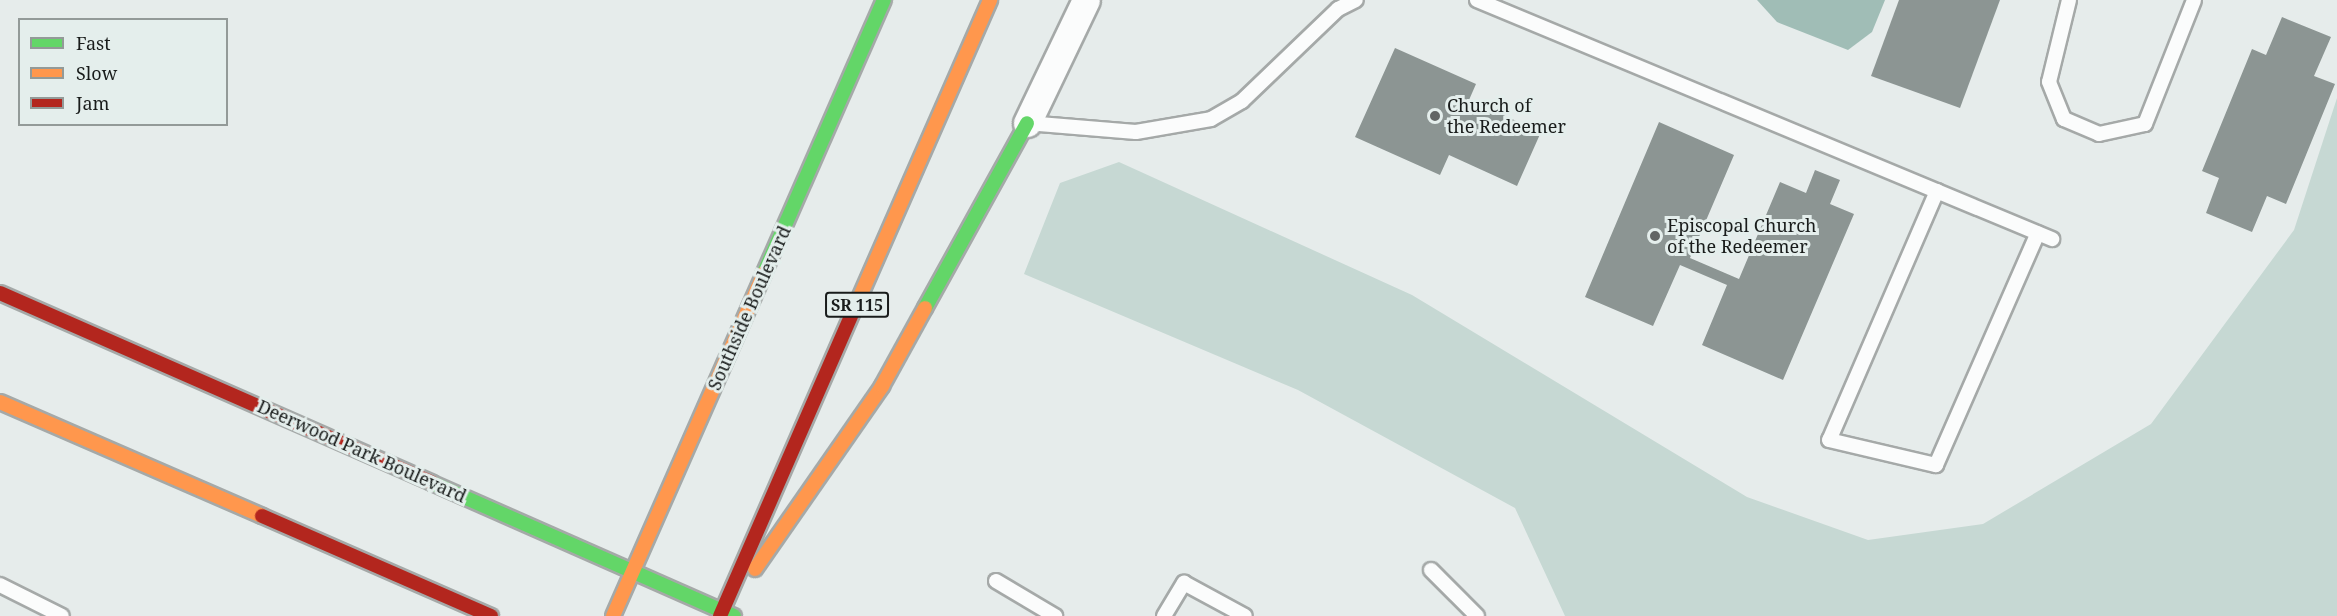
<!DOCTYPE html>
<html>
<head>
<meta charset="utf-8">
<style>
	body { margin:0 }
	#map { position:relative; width:2337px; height:616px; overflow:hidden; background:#e6eceb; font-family:"Noto Serif",serif }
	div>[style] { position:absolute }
	.green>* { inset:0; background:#c6d8d3 }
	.water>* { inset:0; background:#a0bdb6 }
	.building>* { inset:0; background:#8c9593 }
	.roads { filter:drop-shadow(2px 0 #a5a9a8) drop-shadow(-2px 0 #a5a9a8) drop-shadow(0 2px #a5a9a8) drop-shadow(0 -2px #a5a9a8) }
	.lane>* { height:14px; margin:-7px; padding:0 7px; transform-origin:7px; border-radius:7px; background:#fbfcfc }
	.street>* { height:27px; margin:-13.5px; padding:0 13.5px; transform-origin:13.5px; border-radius:13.5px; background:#fbfcfc }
	.fast>* { height:14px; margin:-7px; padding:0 7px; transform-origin:7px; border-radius:7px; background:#63d668 }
	.slow>* { height:14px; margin:-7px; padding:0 7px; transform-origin:7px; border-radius:7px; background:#ff974d }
	.jam>* { height:14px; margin:-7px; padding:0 7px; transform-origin:7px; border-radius:7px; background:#b3261e }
	.dots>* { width:16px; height:16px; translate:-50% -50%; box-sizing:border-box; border:3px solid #e4eeec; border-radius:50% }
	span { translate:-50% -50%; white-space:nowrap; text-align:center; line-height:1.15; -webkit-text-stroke:6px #e4eeec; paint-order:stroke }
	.shield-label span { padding:2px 4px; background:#e4eeec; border:2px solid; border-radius:4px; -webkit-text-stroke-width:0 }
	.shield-label { font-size:16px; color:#191c1b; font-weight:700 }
	.poi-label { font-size:18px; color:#191c1b }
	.left { translate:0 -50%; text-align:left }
	.street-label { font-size:18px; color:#191c1b }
	.legend { position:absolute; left:18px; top:18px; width:210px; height:108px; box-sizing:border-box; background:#e4eeec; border:2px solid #939a98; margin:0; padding:8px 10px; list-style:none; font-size:18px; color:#191c1b }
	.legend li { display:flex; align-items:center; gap:12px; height:30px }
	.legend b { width:30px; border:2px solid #939a98 }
</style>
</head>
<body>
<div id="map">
	<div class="green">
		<div style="clip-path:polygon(2337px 98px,2337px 616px,1565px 616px,1515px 508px,1298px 390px,1024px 274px,1060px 183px,1119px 162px,1412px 295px,1747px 497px,1868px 540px,1983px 524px,2151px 424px,2294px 230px)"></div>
	</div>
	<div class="water">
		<div style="clip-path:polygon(1757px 0,1885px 0,1872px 32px,1848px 50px,1777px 22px)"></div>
	</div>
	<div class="building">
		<div style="clip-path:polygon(1899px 0,2000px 0,1960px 108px,1871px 76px)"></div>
		<div style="clip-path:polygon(2282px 17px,2331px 37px,2314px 76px,2335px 84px,2286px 204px,2267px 196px,2252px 232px,2206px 213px,2219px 178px,2202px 171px,2252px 49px,2266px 55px)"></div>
		<div style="clip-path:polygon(1395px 48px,1476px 84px,1469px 100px,1541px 132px,1517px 186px,1449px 155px,1440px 175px,1355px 137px)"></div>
		<div style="clip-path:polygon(1659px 122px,1734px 155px,1690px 258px,1739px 279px,1780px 182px,1806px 193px,1815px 170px,1840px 180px,1830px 204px,1854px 214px,1783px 380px,1702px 345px,1727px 285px,1680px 265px,1653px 326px,1585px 297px)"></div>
	</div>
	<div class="roads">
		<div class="lane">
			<div style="left:1477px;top:0;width:623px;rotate:22.57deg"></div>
			<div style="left:2069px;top:0;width:84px;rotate:103.7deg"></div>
			<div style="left:2049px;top:82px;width:40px;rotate:68deg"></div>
			<div style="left:2064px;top:119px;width:38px;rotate:23deg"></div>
			<div style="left:2099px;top:134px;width:47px;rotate:-12.3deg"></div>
			<div style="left:2145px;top:124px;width:133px;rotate:-68.4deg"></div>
			<div style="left:1027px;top:123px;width:109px;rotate:4.7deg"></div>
			<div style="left:1136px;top:132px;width:76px;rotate:-9.8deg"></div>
			<div style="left:1211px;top:119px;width:36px;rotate:-30deg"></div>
			<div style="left:1242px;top:101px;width:133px;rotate:-43.8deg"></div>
			<div style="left:1338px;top:9px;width:20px;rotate:-27deg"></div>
			<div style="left:1937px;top:191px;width:271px;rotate:113.4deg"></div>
			<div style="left:1829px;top:440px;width:110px;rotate:13.2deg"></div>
			<div style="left:1936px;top:465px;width:253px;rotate:-66.3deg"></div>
			<div style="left:1431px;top:570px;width:65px;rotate:45deg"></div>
			<div style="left:996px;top:581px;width:69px;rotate:30.7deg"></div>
			<div style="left:0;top:585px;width:69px;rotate:26.6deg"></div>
			<div style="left:1164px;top:616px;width:39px;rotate:-59deg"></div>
			<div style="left:1184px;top:583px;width:69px;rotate:28.4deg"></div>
		</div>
		<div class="street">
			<div style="left:1027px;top:123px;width:136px;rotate:-64.4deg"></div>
		</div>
		<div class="fast">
			<div style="left:764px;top:273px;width:298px;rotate:-66.3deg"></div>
			<div style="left:925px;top:308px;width:211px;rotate:-61.1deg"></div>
			<div style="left:432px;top:483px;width:330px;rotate:23.8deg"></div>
		</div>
		<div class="slow">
			<div style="left:854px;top:310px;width:339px;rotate:-66.3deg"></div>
			<div style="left:0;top:402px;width:286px;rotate:23.5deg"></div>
			<div style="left:755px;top:569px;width:223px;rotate:-55.2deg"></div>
			<div style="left:882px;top:386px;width:89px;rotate:-61.1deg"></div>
			<div style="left:613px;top:616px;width:375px;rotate:-66.2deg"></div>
		</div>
		<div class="jam">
			<div style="left:0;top:293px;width:472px;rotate:23.7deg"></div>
			<div style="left:262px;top:516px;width:250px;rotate:23.6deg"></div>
			<div style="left:720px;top:616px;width:334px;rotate:-66.4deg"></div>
		</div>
	</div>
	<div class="dots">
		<div style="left:1435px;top:116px;background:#616564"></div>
		<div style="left:1655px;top:236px;background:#616564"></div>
	</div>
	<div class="shield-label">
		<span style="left:857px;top:305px">SR 115</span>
	</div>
	<div class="poi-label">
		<span class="left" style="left:1447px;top:116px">Church of<br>the Redeemer</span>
		<span class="left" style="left:1667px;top:236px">Episcopal Church<br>of the Redeemer</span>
	</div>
	<div class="street-label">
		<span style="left:749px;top:308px;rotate:-66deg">Southside Boulevard</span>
		<span style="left:362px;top:451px;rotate:24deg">Deerwood Park Boulevard</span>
	</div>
	<ul class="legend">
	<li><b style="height:8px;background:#63d668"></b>Fast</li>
	<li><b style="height:8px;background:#ff974d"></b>Slow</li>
	<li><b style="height:8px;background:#b3261e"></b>Jam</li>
	</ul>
</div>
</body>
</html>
